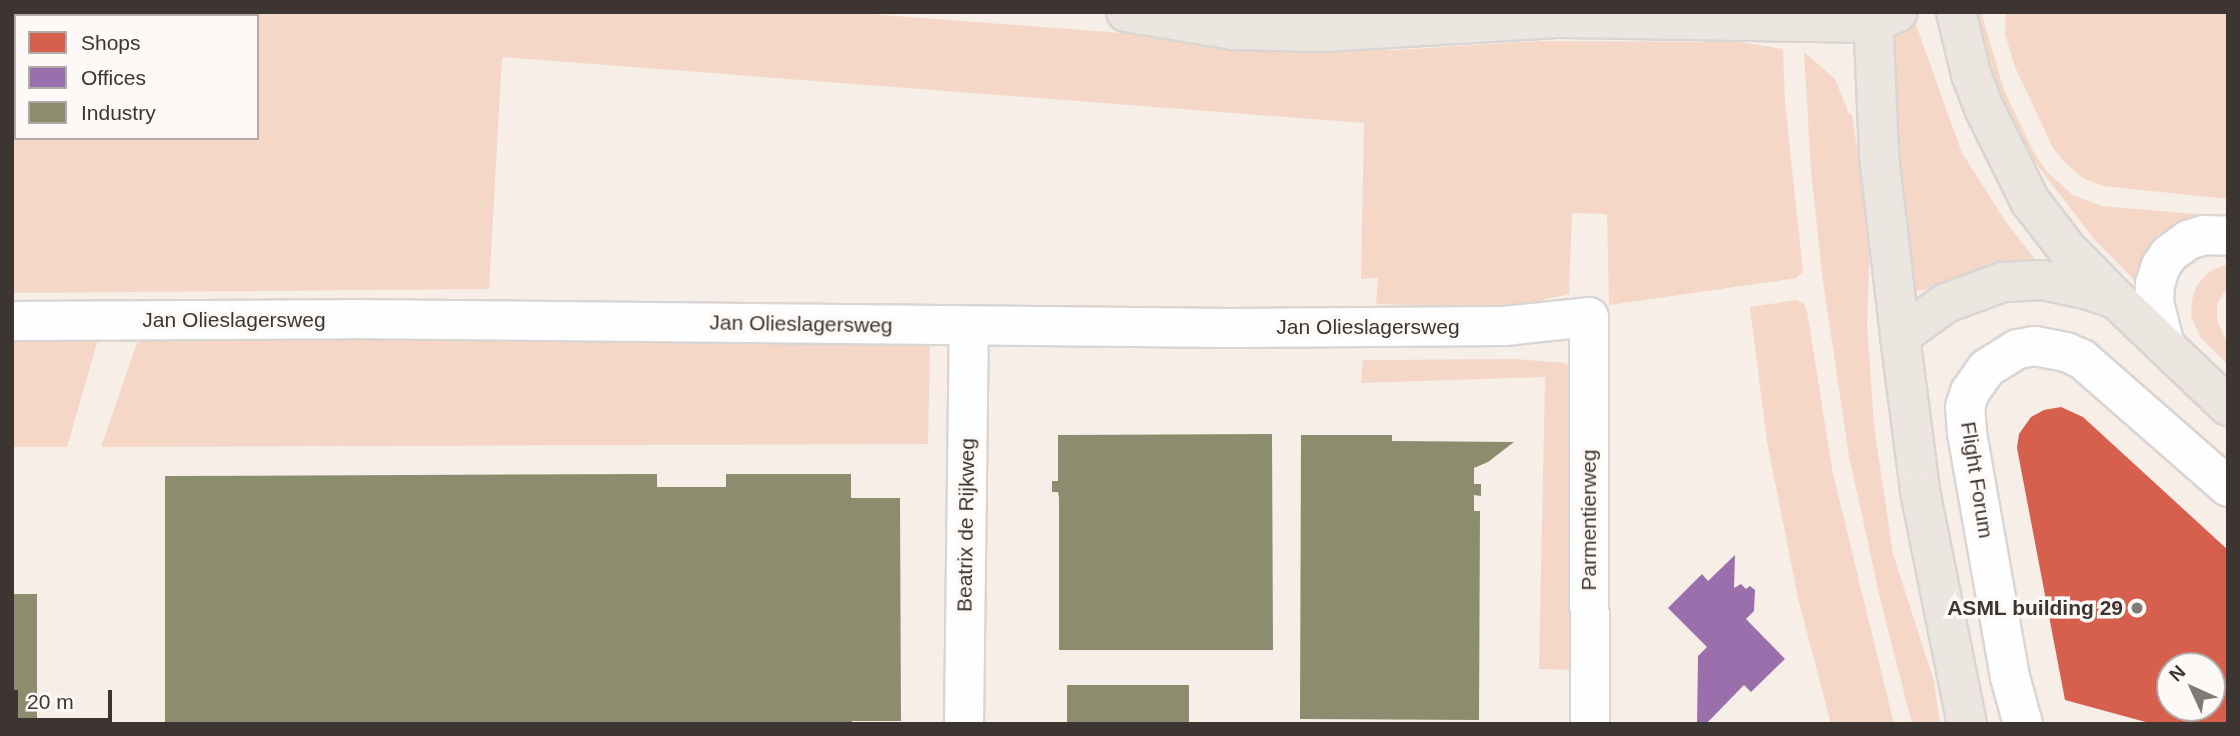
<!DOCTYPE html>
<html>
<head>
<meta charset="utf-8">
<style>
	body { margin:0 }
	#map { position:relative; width:2240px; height:736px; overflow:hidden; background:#fcfaf8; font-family:Arial,sans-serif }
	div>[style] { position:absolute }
	.built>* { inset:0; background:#f8eee8 }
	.green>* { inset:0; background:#f4d7c6 }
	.shops>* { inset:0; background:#d6604d }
	.offices>* { inset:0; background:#9970ab }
	.industry>* { inset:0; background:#8c8c6e; transform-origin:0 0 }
	.roads { filter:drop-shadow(2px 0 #d9d5d2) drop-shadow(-2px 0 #d9d5d2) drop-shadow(0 2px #d9d5d2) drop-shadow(0 -2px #d9d5d2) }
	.minor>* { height:38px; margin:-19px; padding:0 19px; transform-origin:19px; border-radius:19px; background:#fffefe }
	.major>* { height:38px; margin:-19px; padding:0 19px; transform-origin:19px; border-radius:19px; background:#ece6e1 }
	.dots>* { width:19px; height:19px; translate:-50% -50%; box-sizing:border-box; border:4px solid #fdf9f7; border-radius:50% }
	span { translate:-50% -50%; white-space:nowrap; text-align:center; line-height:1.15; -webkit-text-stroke:7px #fdf9f7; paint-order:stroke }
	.street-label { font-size:21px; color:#3d3531 }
	.poi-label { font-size:21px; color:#3d3531; font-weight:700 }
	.right { translate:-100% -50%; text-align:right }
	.frame { position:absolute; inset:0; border:14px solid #3d3531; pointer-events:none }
	.legend { position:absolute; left:14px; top:14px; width:245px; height:126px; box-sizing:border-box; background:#fdf9f7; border:2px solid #b0aba8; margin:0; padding:9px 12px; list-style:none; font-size:21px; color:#3d3531 }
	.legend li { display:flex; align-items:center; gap:14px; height:35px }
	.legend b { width:35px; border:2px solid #b0aba8 }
	.north { position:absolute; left:2156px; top:652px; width:70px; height:70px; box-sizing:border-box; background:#fdf9f7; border:2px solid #b0aba8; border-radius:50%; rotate:315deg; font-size:19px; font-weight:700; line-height:28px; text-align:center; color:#3d3531 }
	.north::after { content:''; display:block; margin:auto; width:24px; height:32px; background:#807a77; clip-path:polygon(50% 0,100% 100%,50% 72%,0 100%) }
	.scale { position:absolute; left:14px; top:690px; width:98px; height:32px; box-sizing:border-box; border:4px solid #3d3531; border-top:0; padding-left:9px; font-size:21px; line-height:24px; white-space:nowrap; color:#3d3531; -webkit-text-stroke:5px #fdf9f7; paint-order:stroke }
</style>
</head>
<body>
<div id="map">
	<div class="built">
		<div style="clip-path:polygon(evenodd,12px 12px,2015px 12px,2228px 189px,2228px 724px,12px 724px,12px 12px,16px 16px,257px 16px,257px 138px,16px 138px,16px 16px,12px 12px,2170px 666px,2212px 666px,2212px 708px,2170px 708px,2170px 666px)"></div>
	</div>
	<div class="green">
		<div style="clip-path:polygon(evenodd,12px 12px,843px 12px,1283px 45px,1395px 50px,1540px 41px,1741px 42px,1783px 49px,1785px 103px,1803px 271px,1797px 278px,1609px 305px,1607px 214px,1572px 213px,1569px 294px,1510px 307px,1376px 304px,1378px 278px,1361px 279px,1364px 123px,502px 57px,489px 289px,12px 293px,12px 12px,16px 16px,257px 16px,257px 138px,16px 138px,16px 16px)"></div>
		<div style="clip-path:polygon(1975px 12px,1981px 12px,2004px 90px,2033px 151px,2047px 172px,2073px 195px,2102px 206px,2228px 217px,2143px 289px,2094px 239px,2028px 153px,1999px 91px)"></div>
		<div style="clip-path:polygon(2006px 12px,2228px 12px,2228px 199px,2103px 186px,2084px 179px,2066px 164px,2053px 148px,2015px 67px,2005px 34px)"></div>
		<div style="clip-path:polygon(1915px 22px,1962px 153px,2006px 222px,2037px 262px,1914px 292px,1888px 70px,1893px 24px)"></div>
		<div style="clip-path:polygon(1804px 52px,1835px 79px,1849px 114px,1852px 114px,1870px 240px,1867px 324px,1874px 426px,1893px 554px,1934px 681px,1940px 724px,1912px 724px,1879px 594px,1849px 456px,1823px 282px,1811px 171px)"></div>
		<div style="clip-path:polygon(2228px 264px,2228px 286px,2217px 304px,2217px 320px,2228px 345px,2228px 365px,2201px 338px,2191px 317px,2192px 300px,2197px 285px,2210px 271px)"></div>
		<div style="clip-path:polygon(1796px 300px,1804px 304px,1807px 311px,1833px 474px,1894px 724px,1831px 724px,1798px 598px,1767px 442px,1750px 307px)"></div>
		<div style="clip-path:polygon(99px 336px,67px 447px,12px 447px,12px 337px)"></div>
		<div style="clip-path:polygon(510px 336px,930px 343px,928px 444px,101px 447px,138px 340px)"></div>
		<div style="clip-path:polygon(1516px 359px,1565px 363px,1577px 370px,1578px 670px,1539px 669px,1545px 377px,1361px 383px,1363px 360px)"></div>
	</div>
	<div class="shops">
		<div style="clip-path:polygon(evenodd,2061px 407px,2083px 417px,2228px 550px,2228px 724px,2153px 724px,2065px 700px,2017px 448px,2019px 434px,2031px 417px,2044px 410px,2061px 407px,2170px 666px,2212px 666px,2212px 708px,2170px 708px,2170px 666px)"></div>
	</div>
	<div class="offices">
		<div style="clip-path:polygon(1735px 555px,1734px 588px,1741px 584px,1746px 589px,1750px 586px,1755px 590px,1754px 611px,1746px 619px,1785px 659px,1751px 692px,1744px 685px,1706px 724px,1697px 724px,1698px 656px,1707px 647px,1668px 608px,1702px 574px,1708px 581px)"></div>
	</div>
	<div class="industry">
		<div style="clip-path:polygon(1272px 434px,1273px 650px,1059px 650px,1059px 498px,1058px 492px,1052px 492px,1052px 481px,1058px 481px,1058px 435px)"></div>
		<div style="clip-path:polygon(1301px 435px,1392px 435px,1392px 441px,1514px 442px,1488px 462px,1474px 468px,1474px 484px,1481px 484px,1481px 496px,1474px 495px,1474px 511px,1480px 511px,1479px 720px,1300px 719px)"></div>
		<div style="clip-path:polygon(657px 474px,657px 487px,726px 487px,726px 474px,851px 474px,851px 498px,900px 498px,901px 721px,852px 721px,852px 724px,165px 724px,165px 476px)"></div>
		<div style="left:12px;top:594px;width:25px;height:130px"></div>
		<div style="left:1067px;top:685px;width:122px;height:39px"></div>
	</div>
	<div class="roads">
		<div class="minor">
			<div style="left:12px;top:321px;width:336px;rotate:-0.3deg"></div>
			<div style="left:348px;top:319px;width:881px;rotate:0.59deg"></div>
			<div style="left:1229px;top:328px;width:276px;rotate:-0.4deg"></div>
			<div style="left:1505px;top:326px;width:84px;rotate:-6.1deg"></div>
			<div style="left:1589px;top:317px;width:407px;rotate:89.9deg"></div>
			<div style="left:2165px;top:346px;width:45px;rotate:-104deg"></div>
			<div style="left:2154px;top:302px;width:18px;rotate:-87deg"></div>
			<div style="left:2155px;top:284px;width:19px;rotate:-72deg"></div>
			<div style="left:2161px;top:266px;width:14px;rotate:-56deg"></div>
			<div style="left:2169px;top:254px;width:24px;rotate:-36deg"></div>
			<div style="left:2188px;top:240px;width:17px;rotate:-17deg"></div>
			<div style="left:2204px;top:235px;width:24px;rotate:2deg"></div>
			<div style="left:964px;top:724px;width:398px;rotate:-89.3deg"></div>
			<div style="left:2023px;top:724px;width:49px;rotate:-105.5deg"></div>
			<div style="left:2010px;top:677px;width:248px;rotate:-100deg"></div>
			<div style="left:1967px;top:433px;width:26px;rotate:-94deg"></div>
			<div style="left:1965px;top:407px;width:16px;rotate:-72deg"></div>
			<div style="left:1970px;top:392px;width:29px;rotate:-55deg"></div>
			<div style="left:1987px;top:368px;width:36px;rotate:-32deg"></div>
			<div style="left:2018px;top:349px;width:17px;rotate:-10deg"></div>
			<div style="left:2035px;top:346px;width:32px;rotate:11deg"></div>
			<div style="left:2066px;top:352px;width:17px;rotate:24deg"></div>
			<div style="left:2082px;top:359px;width:194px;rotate:41.2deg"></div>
		</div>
		<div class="major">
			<div style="left:1126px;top:12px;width:109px;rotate:9.5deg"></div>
			<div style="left:1234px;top:30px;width:89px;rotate:1.3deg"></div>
			<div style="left:1323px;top:32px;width:238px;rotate:-3.4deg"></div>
			<div style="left:1561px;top:18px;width:312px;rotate:0.9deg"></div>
			<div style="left:1873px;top:23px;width:27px;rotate:-24deg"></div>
			<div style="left:1873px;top:12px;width:144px;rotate:87.6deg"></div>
			<div style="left:1879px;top:156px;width:181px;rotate:83.3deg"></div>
			<div style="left:1900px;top:336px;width:156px;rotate:82.6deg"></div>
			<div style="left:1920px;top:491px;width:238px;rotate:78.6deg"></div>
			<div style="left:1956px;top:12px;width:64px;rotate:76.4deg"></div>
			<div style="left:1971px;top:74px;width:36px;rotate:69deg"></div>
			<div style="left:1984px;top:108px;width:104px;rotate:63.7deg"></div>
			<div style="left:2030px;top:201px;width:61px;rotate:52.4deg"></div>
			<div style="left:2067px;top:249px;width:70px;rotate:45.6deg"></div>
			<div style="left:2116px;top:299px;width:155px;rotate:43.7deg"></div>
			<div style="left:1900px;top:336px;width:57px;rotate:-35.7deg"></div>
			<div style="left:1946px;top:303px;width:61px;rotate:-20.2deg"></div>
			<div style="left:2003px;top:282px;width:39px;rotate:-3deg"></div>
			<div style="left:2042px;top:280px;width:48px;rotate:12deg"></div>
			<div style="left:2089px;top:290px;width:28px;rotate:19deg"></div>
		</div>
	</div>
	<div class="dots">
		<div style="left:2137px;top:608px;background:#807a77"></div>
	</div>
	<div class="street-label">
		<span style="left:234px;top:320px">Jan Olieslagersweg</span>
		<span style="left:801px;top:324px;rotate:1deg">Jan Olieslagersweg</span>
		<span style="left:1368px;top:327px">Jan Olieslagersweg</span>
		<span style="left:1977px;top:480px;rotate:81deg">Flight Forum</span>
		<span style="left:1589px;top:520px;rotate:-90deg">Parmentierweg</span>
		<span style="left:966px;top:525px;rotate:-89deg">Beatrix de Rijkweg</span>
	</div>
	<div class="poi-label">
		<span class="right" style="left:2123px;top:608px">ASML building 29</span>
	</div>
	<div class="frame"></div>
	<ul class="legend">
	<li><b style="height:19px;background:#d6604d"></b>Shops</li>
	<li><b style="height:19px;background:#9970ab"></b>Offices</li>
	<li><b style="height:19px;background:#8c8c6e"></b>Industry</li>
	</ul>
	<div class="north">N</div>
	<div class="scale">20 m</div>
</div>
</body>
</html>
